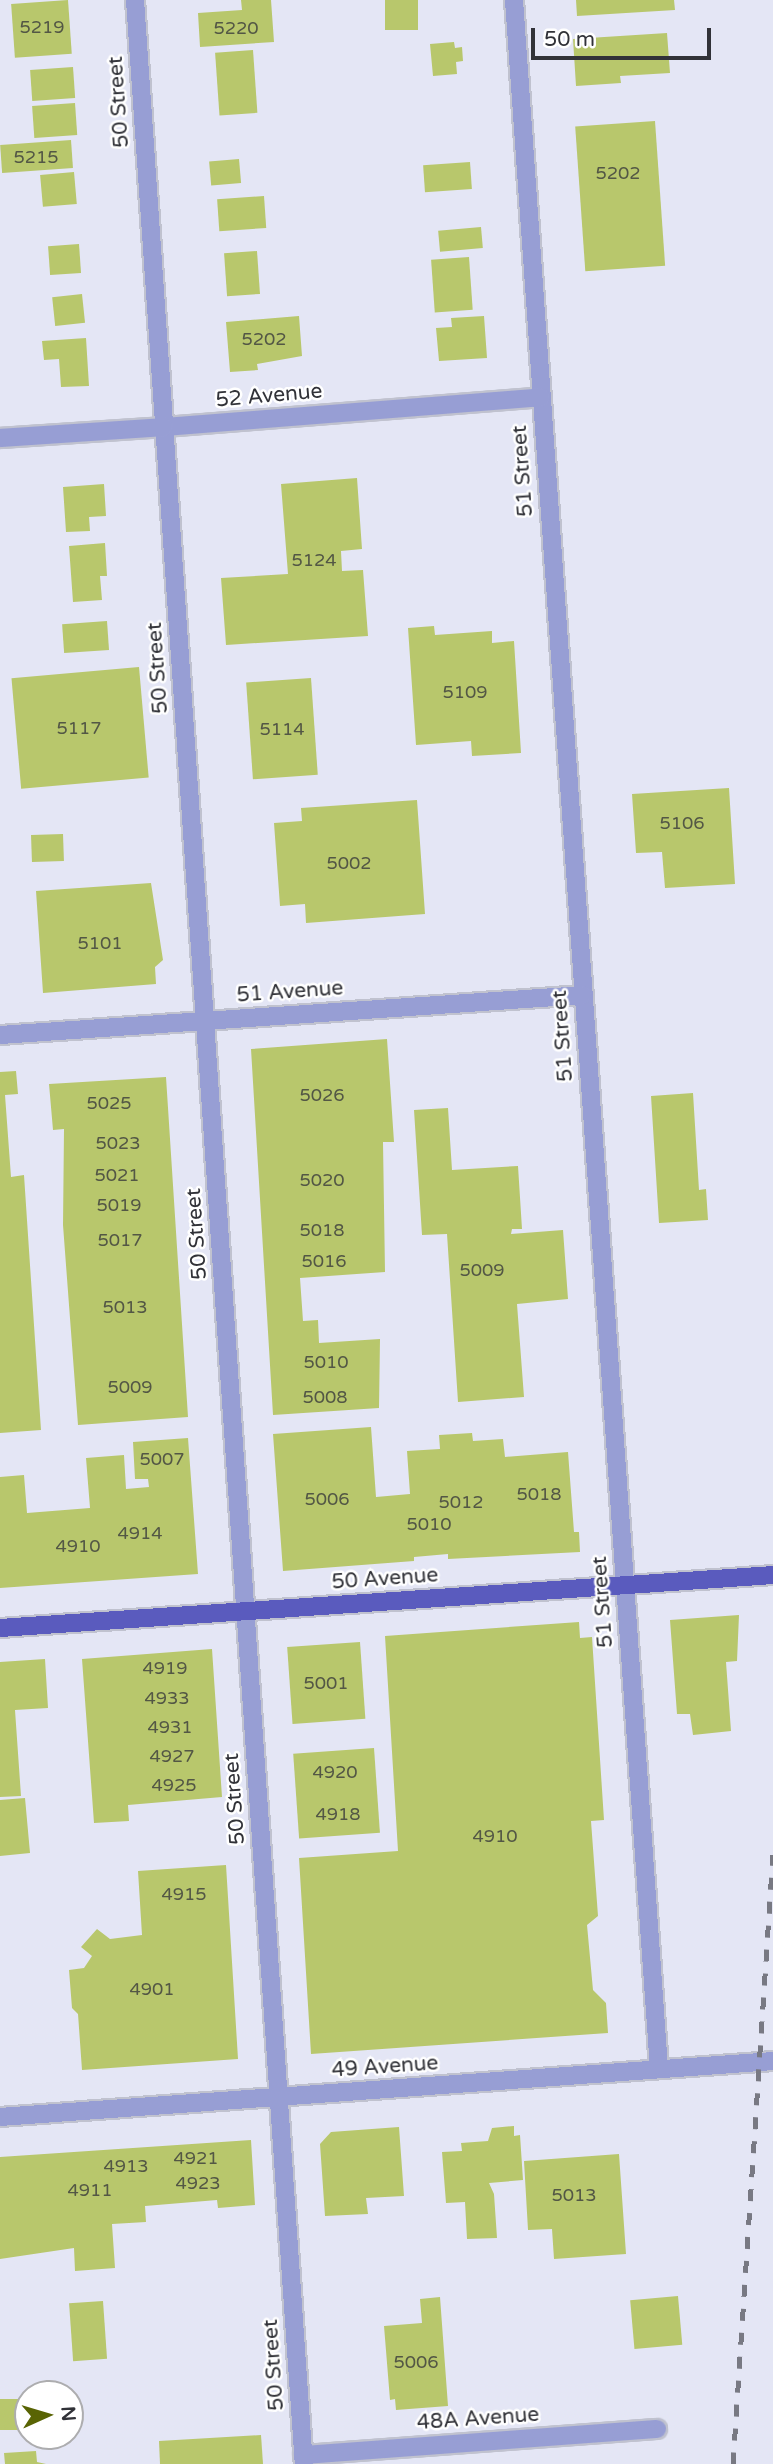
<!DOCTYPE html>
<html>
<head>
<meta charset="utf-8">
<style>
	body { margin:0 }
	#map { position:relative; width:773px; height:2464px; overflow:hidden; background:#e4e6f5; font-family:"Varela Round",sans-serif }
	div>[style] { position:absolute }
	.building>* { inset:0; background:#b8c76c; transform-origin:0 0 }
	.roads { filter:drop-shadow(2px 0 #c0c2cf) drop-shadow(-2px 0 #c0c2cf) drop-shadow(0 2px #c0c2cf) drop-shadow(0 -2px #c0c2cf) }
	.minor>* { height:18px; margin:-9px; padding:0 9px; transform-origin:9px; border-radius:9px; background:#979ed4 }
	.tertiary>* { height:18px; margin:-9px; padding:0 9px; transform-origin:9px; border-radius:9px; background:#979ed4 }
	.primary>* { height:18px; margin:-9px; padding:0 9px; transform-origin:9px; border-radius:9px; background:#5a5bbe }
	.rail>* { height:5px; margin-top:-2.5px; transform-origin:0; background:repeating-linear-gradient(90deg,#787983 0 12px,transparent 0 24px) }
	span { translate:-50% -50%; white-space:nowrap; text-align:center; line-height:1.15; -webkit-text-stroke:5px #fff; paint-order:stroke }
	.number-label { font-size:18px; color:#535745 }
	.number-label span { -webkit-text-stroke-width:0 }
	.street-label { font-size:21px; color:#313238 }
	.north { position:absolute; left:14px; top:2380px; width:70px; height:70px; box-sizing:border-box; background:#fff; border:2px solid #adadaf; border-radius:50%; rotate:86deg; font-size:19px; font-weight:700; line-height:28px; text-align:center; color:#313238 }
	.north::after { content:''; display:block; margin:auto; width:24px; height:32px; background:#596404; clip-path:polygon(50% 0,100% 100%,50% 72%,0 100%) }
	.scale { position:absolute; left:531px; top:28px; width:180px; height:32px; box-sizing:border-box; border:4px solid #313238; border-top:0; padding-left:9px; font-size:21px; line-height:24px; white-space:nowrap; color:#313238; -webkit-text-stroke:5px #fff; paint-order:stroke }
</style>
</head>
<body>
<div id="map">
	<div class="building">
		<div style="left:68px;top:0;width:54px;height:57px;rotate:86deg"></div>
		<div style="clip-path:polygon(241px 0,271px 0,274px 42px,200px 47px,198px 13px,242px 10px)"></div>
		<div style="left:385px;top:0;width:33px;height:30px"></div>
		<div style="clip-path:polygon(576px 0,674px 0,675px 10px,577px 16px)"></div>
		<div style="clip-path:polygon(667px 33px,670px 73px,620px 76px,621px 83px,576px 86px,573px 39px)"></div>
		<div style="clip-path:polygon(454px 42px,455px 48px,462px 47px,463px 61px,456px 62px,457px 74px,433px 76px,430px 44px)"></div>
		<div style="left:253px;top:50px;width:63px;height:38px;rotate:86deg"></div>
		<div style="left:73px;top:67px;width:31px;height:43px;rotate:86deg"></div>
		<div style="left:75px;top:103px;width:32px;height:43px;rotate:86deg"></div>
		<div style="left:655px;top:121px;width:145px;height:80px;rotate:86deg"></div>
		<div style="left:71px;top:140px;width:28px;height:71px;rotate:86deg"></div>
		<div style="left:239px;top:159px;width:24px;height:30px;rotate:85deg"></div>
		<div style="left:470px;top:162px;width:27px;height:47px;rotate:86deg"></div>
		<div style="left:74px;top:172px;width:32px;height:34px;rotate:85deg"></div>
		<div style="left:264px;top:196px;width:32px;height:47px;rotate:86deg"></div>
		<div style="left:481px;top:227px;width:21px;height:43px;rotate:85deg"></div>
		<div style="left:79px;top:244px;width:29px;height:31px;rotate:86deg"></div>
		<div style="left:257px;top:251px;width:43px;height:33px;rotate:86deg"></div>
		<div style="left:469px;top:257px;width:53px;height:38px;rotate:86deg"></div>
		<div style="left:82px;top:294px;width:29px;height:30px;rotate:84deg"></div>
		<div style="clip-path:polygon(299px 316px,302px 356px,257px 364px,258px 370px,230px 372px,226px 322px)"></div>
		<div style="clip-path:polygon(484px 316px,487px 358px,439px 361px,436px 328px,452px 327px,451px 318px)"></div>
		<div style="clip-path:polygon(86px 338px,89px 386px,61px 387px,59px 359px,44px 360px,42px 341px)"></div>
		<div style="clip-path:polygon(357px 478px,362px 549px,341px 551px,342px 571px,363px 570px,368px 636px,226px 645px,221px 578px,288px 574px,281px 484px)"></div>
		<div style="clip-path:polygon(104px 484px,106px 516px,89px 517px,90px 531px,66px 532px,63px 487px)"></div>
		<div style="clip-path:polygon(105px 543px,107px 576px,100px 576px,102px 600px,73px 602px,69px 546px)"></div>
		<div style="left:107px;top:621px;width:29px;height:45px;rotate:86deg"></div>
		<div style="clip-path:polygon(434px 626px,435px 635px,492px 631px,492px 643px,514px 641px,521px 753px,472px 756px,471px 741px,416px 745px,408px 628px)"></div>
		<div style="left:139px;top:667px;width:111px;height:128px;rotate:85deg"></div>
		<div style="left:311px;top:678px;width:97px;height:65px;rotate:86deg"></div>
		<div style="clip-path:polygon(729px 788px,735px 884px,665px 888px,662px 852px,636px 853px,632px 794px)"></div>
		<div style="clip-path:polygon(417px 800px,425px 914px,306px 923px,305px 904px,280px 906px,274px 823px,302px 821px,301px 808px)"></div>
		<div style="left:63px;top:834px;width:27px;height:32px;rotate:88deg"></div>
		<div style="clip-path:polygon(151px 883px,163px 960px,155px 967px,156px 984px,43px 993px,36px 891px)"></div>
		<div style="clip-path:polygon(387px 1039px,394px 1142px,383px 1142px,385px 1272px,300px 1278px,303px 1321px,318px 1320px,319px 1343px,380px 1339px,379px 1408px,273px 1415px,251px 1049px)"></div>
		<div style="clip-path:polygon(16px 1071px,18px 1094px,5px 1095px,11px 1177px,24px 1175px,41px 1430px,0 1433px,0 1072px)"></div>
		<div style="clip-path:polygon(166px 1077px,188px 1417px,78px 1425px,63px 1225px,64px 1129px,53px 1130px,49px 1084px)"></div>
		<div style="clip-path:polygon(693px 1093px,699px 1190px,706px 1189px,708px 1220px,659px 1223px,651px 1096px)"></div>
		<div style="clip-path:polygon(448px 1108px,452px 1170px,518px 1166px,522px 1229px,512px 1229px,511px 1234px,563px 1230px,568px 1299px,517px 1304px,524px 1397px,458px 1402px,447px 1234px,422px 1235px,414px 1110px)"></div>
		<div style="clip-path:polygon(371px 1427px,376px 1497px,410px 1494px,407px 1451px,440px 1449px,439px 1435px,472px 1433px,473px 1441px,503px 1439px,505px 1457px,568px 1452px,574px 1532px,579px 1532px,580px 1552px,448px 1559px,448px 1554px,414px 1557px,414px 1561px,283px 1571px,273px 1434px)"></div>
		<div style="clip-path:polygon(188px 1438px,198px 1574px,0 1588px,0 1477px,24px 1475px,27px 1513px,90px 1508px,86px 1458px,124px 1455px,126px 1489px,149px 1487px,148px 1479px,135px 1479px,133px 1442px)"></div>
		<div style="clip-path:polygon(739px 1615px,737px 1661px,726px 1662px,731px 1731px,693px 1735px,690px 1714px,677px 1714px,670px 1620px)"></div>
		<div style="clip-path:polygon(579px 1622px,580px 1638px,592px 1637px,604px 1820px,591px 1821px,598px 1916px,587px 1925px,593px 1990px,606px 2003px,608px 2033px,311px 2054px,299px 1858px,398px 1851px,385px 1636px)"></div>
		<div style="left:360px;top:1642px;width:77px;height:73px;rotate:86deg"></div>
		<div style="clip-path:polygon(212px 1649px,222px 1797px,128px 1805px,129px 1821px,94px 1823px,82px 1659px)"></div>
		<div style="clip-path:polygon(45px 1659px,48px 1708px,15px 1710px,21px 1796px,0 1797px,0 1662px)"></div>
		<div style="left:374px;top:1748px;width:85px;height:81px;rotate:86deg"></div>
		<div style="clip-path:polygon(25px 1798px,30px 1853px,0 1856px,0 1800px)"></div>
		<div style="clip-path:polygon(226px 1865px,238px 2059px,82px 2070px,78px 2014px,72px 2008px,69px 1970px,84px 1968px,92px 1956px,81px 1947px,97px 1929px,110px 1939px,142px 1935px,138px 1871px)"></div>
		<div style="clip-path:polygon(514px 2126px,514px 2136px,520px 2135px,523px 2180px,489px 2183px,494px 2194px,497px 2238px,467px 2239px,465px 2202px,446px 2203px,442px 2152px,462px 2151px,461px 2143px,488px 2141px,492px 2128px)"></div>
		<div style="clip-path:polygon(399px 2127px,404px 2196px,366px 2198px,368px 2214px,325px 2216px,320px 2144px,331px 2132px)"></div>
		<div style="clip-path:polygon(251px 2140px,255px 2205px,218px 2208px,217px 2200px,145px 2206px,146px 2222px,112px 2224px,115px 2268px,75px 2271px,74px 2248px,0 2259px,0 2157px)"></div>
		<div style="clip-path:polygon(619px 2154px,626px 2254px,554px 2259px,552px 2229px,528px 2230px,524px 2161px)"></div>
		<div style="left:678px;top:2296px;width:49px;height:48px;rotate:85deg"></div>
		<div style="clip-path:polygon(440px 2297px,448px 2406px,396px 2410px,395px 2399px,390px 2400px,384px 2326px,422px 2323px,420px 2299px)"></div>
		<div style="left:103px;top:2301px;width:58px;height:34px;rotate:86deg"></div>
		<div style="left:28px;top:2399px;width:31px;height:28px;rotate:90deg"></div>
		<div style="clip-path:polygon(261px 2435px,263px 2464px,160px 2464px,159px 2441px)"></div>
		<div style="clip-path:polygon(36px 2451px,37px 2462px,46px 2464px,5px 2464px,4px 2453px)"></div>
	</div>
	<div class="roads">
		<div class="minor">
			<div style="left:514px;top:0;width:2074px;rotate:85.99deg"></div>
			<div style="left:164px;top:427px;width:378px;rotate:-4.5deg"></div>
			<div style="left:0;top:1035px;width:584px;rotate:-3.92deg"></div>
			<div style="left:303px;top:2455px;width:355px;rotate:-4.2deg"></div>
		</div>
		<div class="tertiary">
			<div style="left:135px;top:0;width:2470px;rotate:86.08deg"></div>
			<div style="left:0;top:438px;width:164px;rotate:-3.8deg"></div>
			<div style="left:0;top:2117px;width:775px;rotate:-4.14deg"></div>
		</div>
		<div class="primary">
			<div style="left:0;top:1628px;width:775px;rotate:-3.92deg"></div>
		</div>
	</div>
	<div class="rail">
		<div style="left:733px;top:2464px;width:611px;rotate:-86.25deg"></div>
	</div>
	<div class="number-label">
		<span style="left:42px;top:27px">5219</span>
		<span style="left:236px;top:28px">5220</span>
		<span style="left:36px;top:157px">5215</span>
		<span style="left:618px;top:173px">5202</span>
		<span style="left:264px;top:339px">5202</span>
		<span style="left:314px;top:560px">5124</span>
		<span style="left:465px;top:692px">5109</span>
		<span style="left:79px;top:728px">5117</span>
		<span style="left:282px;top:729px">5114</span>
		<span style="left:682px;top:823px">5106</span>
		<span style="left:349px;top:863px">5002</span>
		<span style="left:100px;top:943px">5101</span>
		<span style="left:322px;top:1095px">5026</span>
		<span style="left:109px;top:1103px">5025</span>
		<span style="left:118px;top:1143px">5023</span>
		<span style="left:117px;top:1175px">5021</span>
		<span style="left:322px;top:1180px">5020</span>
		<span style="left:119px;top:1205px">5019</span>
		<span style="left:322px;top:1230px">5018</span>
		<span style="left:120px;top:1240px">5017</span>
		<span style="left:324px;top:1261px">5016</span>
		<span style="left:482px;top:1270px">5009</span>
		<span style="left:125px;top:1307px">5013</span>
		<span style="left:326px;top:1362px">5010</span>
		<span style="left:130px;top:1387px">5009</span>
		<span style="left:325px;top:1397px">5008</span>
		<span style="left:162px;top:1459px">5007</span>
		<span style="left:539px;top:1494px">5018</span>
		<span style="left:327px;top:1499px">5006</span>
		<span style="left:461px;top:1502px">5012</span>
		<span style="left:429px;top:1524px">5010</span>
		<span style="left:140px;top:1533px">4914</span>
		<span style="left:78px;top:1546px">4910</span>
		<span style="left:165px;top:1668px">4919</span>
		<span style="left:326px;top:1683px">5001</span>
		<span style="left:167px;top:1698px">4933</span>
		<span style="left:170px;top:1727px">4931</span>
		<span style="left:172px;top:1756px">4927</span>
		<span style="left:335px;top:1772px">4920</span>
		<span style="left:174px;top:1785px">4925</span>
		<span style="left:338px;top:1814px">4918</span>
		<span style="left:495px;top:1836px">4910</span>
		<span style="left:184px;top:1894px">4915</span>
		<span style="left:152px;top:1989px">4901</span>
		<span style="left:196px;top:2158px">4921</span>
		<span style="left:126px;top:2166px">4913</span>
		<span style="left:198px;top:2183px">4923</span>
		<span style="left:90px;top:2190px">4911</span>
		<span style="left:574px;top:2195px">5013</span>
		<span style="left:416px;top:2362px">5006</span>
	</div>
	<div class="street-label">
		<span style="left:119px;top:102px;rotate:-94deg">50 Street</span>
		<span style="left:269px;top:396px;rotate:-5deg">52 Avenue</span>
		<span style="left:523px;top:471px;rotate:-94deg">51 Street</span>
		<span style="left:158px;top:668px;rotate:-94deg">50 Street</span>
		<span style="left:290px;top:992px;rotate:-4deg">51 Avenue</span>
		<span style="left:563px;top:1036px;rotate:-94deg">51 Street</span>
		<span style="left:197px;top:1234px;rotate:-94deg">50 Street</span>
		<span style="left:385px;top:1579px;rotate:-4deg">50 Avenue</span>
		<span style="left:603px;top:1602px;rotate:-94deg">51 Street</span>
		<span style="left:235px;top:1799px;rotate:-94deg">50 Street</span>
		<span style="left:385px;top:2067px;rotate:-4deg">49 Avenue</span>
		<span style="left:274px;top:2365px;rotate:-94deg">50 Street</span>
		<span style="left:478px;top:2419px;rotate:-4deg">48A Avenue</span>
	</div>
	<div class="north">N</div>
	<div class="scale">50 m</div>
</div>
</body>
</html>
